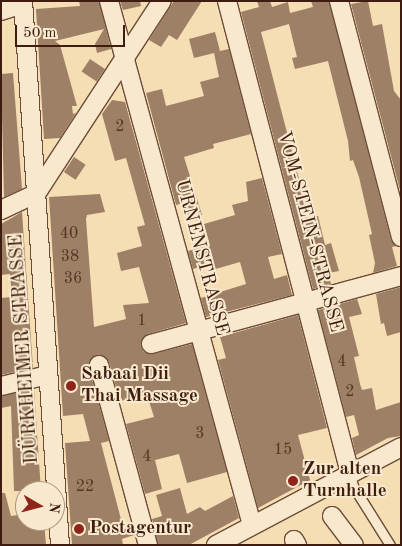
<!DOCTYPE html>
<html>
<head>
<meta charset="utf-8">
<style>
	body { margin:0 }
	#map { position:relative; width:402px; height:546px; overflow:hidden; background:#f5ddb4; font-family:"Old Standard TT",serif }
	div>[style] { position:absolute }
	.building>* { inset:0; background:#9d8065; transform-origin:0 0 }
	.roads { filter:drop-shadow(1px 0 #6c4c38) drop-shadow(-1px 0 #6c4c38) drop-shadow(0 1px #6c4c38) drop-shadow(0 -1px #6c4c38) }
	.lane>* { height:9px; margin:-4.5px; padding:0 4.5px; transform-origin:4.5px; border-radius:4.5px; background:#f8e9ce }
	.street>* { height:18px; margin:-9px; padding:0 9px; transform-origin:9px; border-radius:9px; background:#f8e9ce }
	.dots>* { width:14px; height:14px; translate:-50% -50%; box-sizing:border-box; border:2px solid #f8e9ce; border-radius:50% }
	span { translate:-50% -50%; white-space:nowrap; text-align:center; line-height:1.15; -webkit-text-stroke:4px #f8e9ce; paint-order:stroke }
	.number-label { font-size:16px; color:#563524 }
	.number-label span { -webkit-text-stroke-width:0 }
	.street-label { font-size:19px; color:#3e1c0f }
	.poi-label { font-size:19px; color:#3e1c0f; font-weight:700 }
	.left { translate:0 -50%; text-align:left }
	.frame { position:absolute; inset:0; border:2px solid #3e1c0f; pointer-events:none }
	.north { position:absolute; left:15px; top:481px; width:50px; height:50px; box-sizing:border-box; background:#f8e9ce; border:1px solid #ae9782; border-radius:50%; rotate:98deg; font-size:14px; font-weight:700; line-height:20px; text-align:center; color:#3e1c0f }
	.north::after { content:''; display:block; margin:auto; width:18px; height:22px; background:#8f2418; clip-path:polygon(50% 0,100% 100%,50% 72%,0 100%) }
	.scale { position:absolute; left:15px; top:25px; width:110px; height:22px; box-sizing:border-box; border:2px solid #3e1c0f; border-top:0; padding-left:6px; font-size:15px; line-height:18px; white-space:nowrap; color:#3e1c0f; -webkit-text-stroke:4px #f8e9ce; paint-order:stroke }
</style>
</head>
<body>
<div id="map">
	<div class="building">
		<div style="clip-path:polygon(79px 1px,99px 1px,111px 49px,97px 53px,95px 44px,104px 29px,55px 41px,60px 45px,77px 106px,72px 106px,73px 114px,76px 113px,60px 138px,44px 139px,36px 9px,80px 6px)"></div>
		<div style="clip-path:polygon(120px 1px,140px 1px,141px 6px,123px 10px)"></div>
		<div style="clip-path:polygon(174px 1px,202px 1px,177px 40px,169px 35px,161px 47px,149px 40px)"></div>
		<div style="clip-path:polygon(257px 1px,270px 1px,272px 7px,288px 2px,290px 13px,313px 7px,311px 1px,329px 1px,391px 240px,396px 246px,392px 247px,397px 266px,373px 273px,375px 263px,369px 235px,372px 234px,359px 177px,353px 160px,350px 161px,348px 141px,328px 61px,295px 69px,292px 58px,297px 57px,289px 24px,261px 32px,309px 218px,318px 216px,325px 245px,331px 243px,339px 271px,328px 273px,331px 284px,313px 289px,241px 12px,259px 7px)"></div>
		<div style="clip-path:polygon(368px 1px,373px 26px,382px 24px,394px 91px,401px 100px,401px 194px,351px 4px)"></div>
		<div style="clip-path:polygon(215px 32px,220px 51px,229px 49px,251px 134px,213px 144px,214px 148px,184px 157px,202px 215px,188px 219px,184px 203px,176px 205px,146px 93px,162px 89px,166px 106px,204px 96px,200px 82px,219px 77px,214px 53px,194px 58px,189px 39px)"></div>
		<div style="left:90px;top:59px;width:18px;height:15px;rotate:34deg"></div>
		<div style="clip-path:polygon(13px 73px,22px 189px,4px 197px,1px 74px)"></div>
		<div style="clip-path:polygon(112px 100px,125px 102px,186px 323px,148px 334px,141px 341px,141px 347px,144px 352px,153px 354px,192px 344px,227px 472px,187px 483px,179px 454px,155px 460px,162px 489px,145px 494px,126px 424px,154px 417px,147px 395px,120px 401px,109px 362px,102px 355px,96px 355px,89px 362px,89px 368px,109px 441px,101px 443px,123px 527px,131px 525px,134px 535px,122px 539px,123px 545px,72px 545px,65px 443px,90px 441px,83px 414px,63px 416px,49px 197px,100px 194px,105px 212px,87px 215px,86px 219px,94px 327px,126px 319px,123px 305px,149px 303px,139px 267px,121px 271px,117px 253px,142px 246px,137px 227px,145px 225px,126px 158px,115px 161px,102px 114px)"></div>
		<div style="left:74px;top:157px;width:14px;height:18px;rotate:34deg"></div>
		<div style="clip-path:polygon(262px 178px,282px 254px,268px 257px,274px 279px,287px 275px,292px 295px,206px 317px,201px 298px,246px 284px,240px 262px,212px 270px,210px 264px,193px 269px,188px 251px,210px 245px,204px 224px,235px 215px,232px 205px,248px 201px,246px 182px)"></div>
		<div style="clip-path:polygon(22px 212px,33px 368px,1px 375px,1px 298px,12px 297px,10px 274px,1px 275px,1px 224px)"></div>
		<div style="clip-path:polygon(401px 287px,401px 332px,387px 336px,384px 323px,381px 324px,376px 294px)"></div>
		<div style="clip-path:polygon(357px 299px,362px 314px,349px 317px,359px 356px,354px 357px,360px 384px,362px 390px,372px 388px,376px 410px,401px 402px,401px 436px,388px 438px,356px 455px,352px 438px,359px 435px,354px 415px,346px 417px,318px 310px)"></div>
		<div style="clip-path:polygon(298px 315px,327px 428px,298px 435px,310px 480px,258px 508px,218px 360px,226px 358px,220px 337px)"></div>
		<div style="clip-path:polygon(34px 389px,41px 491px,14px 491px,11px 406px,1px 408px,1px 396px)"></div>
		<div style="clip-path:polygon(180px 488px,187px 514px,200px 507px,205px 511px,233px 496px,239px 518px,189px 545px,158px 545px,152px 519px,162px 516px,156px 495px)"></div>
		<div style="clip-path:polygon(1px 493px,5px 493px,11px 516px,25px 514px,25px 521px,44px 521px,46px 545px,1px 545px)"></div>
	</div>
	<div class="roads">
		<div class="lane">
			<div style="left:350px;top:474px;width:12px;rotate:76deg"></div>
			<div style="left:353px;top:486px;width:70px;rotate:57.9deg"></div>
		</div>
		<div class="street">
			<div style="left:23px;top:1px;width:545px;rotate:86.11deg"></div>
			<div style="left:109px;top:1px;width:543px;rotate:74.74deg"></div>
			<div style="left:227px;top:1px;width:489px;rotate:75.4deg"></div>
			<div style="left:339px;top:1px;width:244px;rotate:75.3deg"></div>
			<div style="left:1px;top:11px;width:23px;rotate:-18deg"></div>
			<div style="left:1px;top:210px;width:38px;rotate:-25deg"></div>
			<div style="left:36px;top:194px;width:230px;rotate:-56.9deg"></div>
			<div style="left:151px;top:344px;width:259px;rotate:-15.2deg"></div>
			<div style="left:99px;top:365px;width:187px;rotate:74.8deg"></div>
			<div style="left:1px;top:386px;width:48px;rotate:-13.2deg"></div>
			<div style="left:332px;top:516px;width:36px;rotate:53deg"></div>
			<div style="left:294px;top:540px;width:6px;rotate:59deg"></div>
			<div style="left:216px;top:545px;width:209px;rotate:-27.9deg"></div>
		</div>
	</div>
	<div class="dots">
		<div style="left:71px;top:386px;background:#8f2418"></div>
		<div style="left:293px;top:481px;background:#8f2418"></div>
		<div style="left:79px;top:529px;background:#8f2418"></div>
	</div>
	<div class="number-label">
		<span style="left:120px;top:127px">2</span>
		<span style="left:69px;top:234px">40</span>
		<span style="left:70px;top:257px">38</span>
		<span style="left:73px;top:279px">36</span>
		<span style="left:142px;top:321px">1</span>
		<span style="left:342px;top:362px">4</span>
		<span style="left:350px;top:392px">2</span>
		<span style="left:200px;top:434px">3</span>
		<span style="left:283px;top:450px">15</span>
		<span style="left:147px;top:457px">4</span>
		<span style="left:85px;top:487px">22</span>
	</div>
	<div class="street-label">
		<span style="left:309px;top:232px;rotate:75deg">VOM-STEIN-STRASSE</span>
		<span style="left:201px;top:258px;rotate:75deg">URNENSTRASSE</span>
		<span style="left:25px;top:349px;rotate:-94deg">DÜRKHEIMER STRASSE</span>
	</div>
	<div class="poi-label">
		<span class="left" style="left:81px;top:386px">Sabaai Dii<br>Thai Massage</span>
		<span class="left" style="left:303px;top:481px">Zur alten<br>Turnhalle</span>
		<span class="left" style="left:89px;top:529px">Postagentur</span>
	</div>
	<div class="frame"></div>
	<div class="north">N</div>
	<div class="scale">50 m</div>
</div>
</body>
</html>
